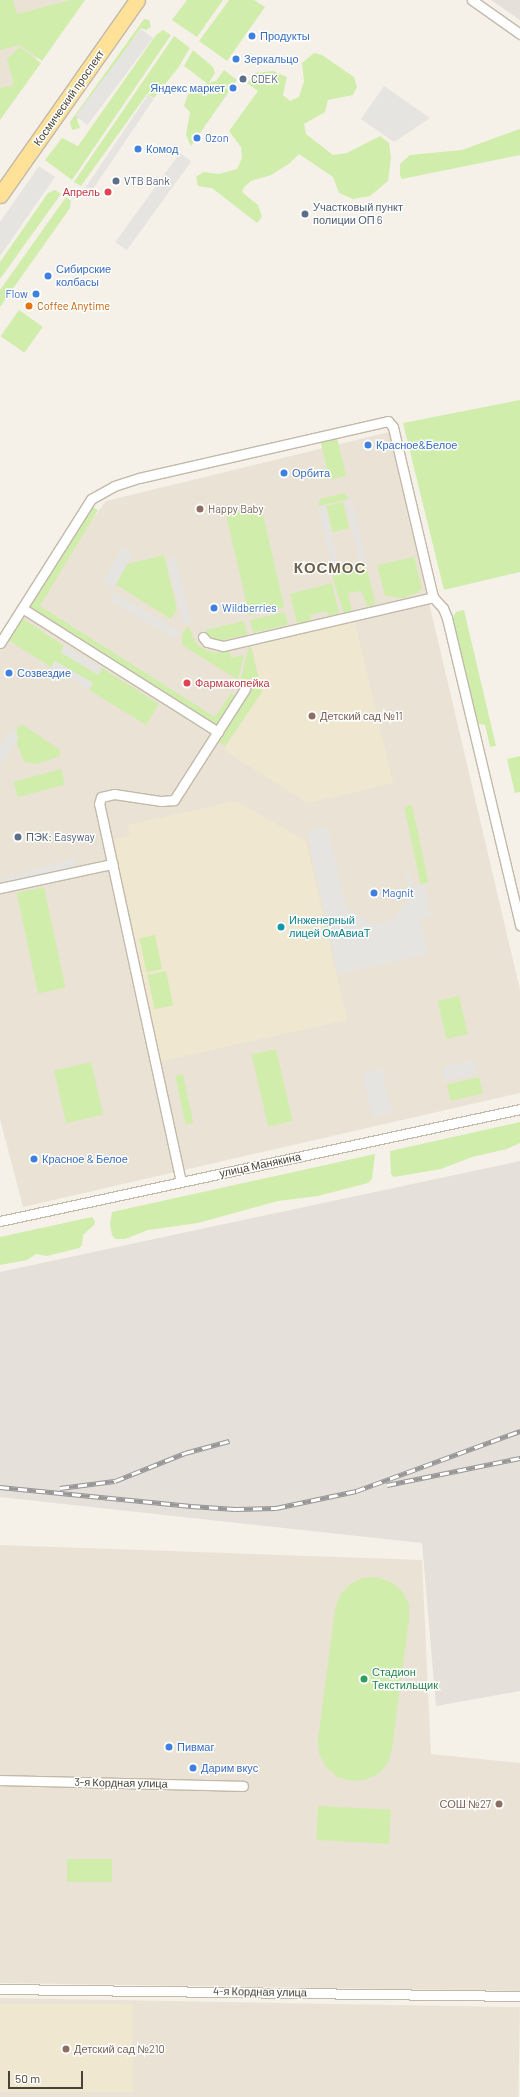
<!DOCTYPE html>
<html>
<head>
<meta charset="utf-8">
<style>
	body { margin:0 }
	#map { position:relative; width:520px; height:2097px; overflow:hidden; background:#f5f1e8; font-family:Barlow,sans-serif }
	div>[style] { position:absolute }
	.residential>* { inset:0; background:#eae3d5; transform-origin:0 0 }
	.industrial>* { inset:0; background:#e5e0d9 }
	.education>* { inset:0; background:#f0e7d0; transform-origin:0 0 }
	.green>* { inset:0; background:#d0edac; transform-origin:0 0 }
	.parking>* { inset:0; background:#e6e4e0; transform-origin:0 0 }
	.roads { filter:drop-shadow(1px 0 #c2b9a9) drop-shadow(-1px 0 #c2b9a9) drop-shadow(0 1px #c2b9a9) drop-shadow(0 -1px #c2b9a9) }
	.minor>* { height:9px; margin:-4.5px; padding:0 4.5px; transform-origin:4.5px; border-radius:4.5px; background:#fff }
	.primary>* { height:15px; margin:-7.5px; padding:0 7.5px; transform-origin:7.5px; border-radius:7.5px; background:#ffe297 }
	.rail>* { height:4.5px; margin-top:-2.25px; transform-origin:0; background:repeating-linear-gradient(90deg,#fff 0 9px,#979797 0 18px); box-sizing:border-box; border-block:1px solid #979797 }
	.dots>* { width:11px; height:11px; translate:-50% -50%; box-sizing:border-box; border:2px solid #fff; border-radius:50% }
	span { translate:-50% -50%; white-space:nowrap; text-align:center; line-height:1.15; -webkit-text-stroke:3px #fff; paint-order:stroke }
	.shop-label { font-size:11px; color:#366cbe }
	.left { translate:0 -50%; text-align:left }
	.right { translate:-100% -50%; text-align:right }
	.service-label { font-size:11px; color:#4e5e75 }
	.street-label { font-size:11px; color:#494235 }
	.health-label { font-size:11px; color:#be3a42 }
	.food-label { font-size:11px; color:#c56008 }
	.education-label { font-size:11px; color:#785e54 }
	.culture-label { font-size:11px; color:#0d838f }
	.leisure-label { font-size:11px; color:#27864d }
	.district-label { font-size:15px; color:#6d604b; font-weight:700; letter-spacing:1px }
	.scale { position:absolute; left:8px; top:2071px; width:75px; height:18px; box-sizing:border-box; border:2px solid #494235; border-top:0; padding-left:5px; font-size:12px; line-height:14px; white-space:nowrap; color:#494235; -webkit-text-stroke:3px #fff; paint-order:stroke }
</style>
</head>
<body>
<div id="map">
	<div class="residential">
		<div style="clip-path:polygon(0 0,78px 0,0 110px)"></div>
		<div style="clip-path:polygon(389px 432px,520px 990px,520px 1093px,23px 1207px,0 1119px,0 643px,106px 501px)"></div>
		<div style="clip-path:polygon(0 1545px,422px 1560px,431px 1754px,520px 1763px,520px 1991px,0 1983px)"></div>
		<div style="left:0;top:1998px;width:520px;height:99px;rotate:1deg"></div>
	</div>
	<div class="industrial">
		<div style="clip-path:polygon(491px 0,520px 0,520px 20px)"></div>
		<div style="clip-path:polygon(520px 1161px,520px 1691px,436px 1706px,422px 1543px,0 1497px,0 1272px)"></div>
	</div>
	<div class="education">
		<div style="clip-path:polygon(354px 618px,393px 783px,308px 803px,224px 750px,262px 692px,251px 643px)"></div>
		<div style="clip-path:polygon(236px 801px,306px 841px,347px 1020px,161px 1061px,114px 840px,130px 836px,128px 825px)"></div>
		<div style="left:0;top:2004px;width:133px;height:88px"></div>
	</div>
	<div class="green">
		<div style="clip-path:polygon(0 0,13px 0,17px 14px,70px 0,85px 0,42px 61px,20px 45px,0 50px)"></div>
		<div style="clip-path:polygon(187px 0,223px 0,197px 37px,172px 20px)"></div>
		<div style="clip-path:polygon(229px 0,254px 0,265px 7px,227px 61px,199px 41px)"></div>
		<div style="clip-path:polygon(144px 19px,149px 20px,151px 27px,146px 30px,141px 28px,77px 119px,80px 128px,72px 130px,70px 122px)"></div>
		<div style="clip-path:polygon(163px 30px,171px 35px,72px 180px,45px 160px,62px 138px,78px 146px,156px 35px)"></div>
		<div style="clip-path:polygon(174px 36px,190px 48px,178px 68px,154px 98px,147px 94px,81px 186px,74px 182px)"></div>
		<div style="clip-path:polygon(20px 47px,41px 63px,0 120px,0 88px,14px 85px,7px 59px)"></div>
		<div style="clip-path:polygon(193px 50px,213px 67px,215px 73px,208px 84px,184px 66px)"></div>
		<div style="clip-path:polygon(314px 53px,322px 55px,354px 77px,357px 87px,353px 95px,328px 100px,325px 112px,304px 124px,306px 134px,333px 155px,347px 153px,380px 136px,389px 143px,391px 157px,388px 181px,370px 196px,353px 199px,339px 193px,333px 177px,299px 154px,290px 163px,271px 175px,251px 181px,244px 187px,242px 192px,258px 205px,262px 217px,257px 223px,212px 188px,198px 186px,196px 177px,203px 172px,219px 174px,237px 169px,242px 158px,241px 147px,229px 131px,258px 91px,247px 83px,255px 73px,273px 71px,287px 77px,283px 95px,290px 101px,299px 97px,304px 81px,302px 63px)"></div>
		<div style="clip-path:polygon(224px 70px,237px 80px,191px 146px,186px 135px,190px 112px,184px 106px,188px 94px,197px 86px,216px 81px)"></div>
		<div style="clip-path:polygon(520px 129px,520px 155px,402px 179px,400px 176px,400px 164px,410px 155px,462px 150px)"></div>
		<div style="clip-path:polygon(55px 190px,61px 194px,0 279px,0 262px,48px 193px)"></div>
		<div style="clip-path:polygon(66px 197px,71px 201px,70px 208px,0 307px,0 290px)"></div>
		<div style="left:19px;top:310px;width:29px;height:32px;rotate:35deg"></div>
		<div style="clip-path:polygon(520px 400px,520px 572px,444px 590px,403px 423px)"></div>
		<div style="left:337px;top:437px;width:40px;height:17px;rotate:77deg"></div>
		<div style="clip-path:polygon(344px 493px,349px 499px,318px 506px,320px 499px)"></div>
		<div style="left:343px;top:502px;width:27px;height:17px;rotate:77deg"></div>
		<div style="clip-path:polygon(89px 505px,98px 510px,40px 606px,215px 717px,231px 693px,235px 696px,216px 728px,23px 608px)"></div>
		<div style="left:261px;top:506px;width:104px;height:36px;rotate:77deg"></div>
		<div style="clip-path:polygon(164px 555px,177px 609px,171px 619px,115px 584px,127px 564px)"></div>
		<div style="clip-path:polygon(414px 557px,422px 588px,419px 592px,404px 598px,385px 596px,377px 565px)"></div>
		<div style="clip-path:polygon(358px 563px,367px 568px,375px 602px,373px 606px,367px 606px,361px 591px,348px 593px,352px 610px,351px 613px,344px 615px,332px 575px,341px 567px)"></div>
		<div style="clip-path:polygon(332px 583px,339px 613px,328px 616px,327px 611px,310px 615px,311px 620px,297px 624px,290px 594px)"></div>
		<div style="clip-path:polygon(464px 610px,496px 746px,490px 747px,485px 725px,479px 724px,475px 719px,452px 619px,456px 612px)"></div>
		<div style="left:285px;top:612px;width:13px;height:36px;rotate:77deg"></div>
		<div style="clip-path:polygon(22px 618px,64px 646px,60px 652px,98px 675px,102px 668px,159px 704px,146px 725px,89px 690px,93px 683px,55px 661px,51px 667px,8px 640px)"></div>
		<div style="clip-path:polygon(244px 621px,247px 635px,218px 641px,211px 639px,205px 630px)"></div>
		<div style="clip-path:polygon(188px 626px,197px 645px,206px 650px,215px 653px,230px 650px,231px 658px,244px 655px,238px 680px,182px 645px,182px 634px)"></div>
		<div style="clip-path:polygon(250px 643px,262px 692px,225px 746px,219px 742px,252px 690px,240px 682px)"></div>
		<div style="clip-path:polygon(23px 725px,60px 750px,60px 756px,37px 764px,24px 762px,17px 744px,17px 727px)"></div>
		<div style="clip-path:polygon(520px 756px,520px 792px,515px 793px,507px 759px)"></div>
		<div style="left:61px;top:769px;width:16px;height:49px;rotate:75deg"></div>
		<div style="left:412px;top:805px;width:79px;height:8px;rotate:78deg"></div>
		<div style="left:44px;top:887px;width:103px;height:28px;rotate:78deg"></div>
		<div style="left:155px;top:935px;width:35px;height:16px;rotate:78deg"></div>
		<div style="left:166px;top:971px;width:35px;height:19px;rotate:78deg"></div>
		<div style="left:459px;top:996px;width:39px;height:22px;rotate:77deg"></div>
		<div style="left:276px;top:1049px;width:74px;height:25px;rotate:77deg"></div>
		<div style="left:91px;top:1062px;width:54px;height:38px;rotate:77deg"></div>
		<div style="left:183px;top:1074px;width:50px;height:8px;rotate:78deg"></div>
		<div style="left:479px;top:1077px;width:17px;height:33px;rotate:77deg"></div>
		<div style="clip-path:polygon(520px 1122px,520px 1143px,507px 1149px,472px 1157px,441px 1169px,394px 1177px,391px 1174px,390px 1151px)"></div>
		<div style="clip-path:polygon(375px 1154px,372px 1179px,368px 1183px,318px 1196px,278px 1201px,198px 1223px,148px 1230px,125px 1239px,115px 1239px,112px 1235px,110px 1224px,112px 1212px)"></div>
		<div style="clip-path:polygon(92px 1217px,95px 1221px,94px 1225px,83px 1235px,82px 1245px,79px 1248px,47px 1256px,36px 1254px,27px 1260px,0 1265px,0 1237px)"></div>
		<div style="clip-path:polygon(377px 1577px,391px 1582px,402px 1591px,409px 1604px,409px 1619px,392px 1749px,388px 1763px,378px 1774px,365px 1780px,350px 1781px,337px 1777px,326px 1767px,319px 1754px,318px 1740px,335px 1609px,340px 1595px,350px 1584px,363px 1578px)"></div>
		<div style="left:318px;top:1806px;width:73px;height:34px;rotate:3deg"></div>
		<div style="left:67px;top:1859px;width:45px;height:23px"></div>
	</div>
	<div class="parking">
		<div style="left:141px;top:29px;width:15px;height:109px;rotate:37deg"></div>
		<div style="clip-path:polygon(384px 86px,430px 118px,394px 142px,361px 119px)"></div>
		<div style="left:148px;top:95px;width:7px;height:113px;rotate:34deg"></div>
		<div style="left:180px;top:153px;width:14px;height:110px;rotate:36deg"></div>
		<div style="clip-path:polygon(39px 166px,55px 177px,0 256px,0 222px)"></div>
		<div style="clip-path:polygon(352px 499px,366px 561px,360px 563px,345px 501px)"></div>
		<div style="clip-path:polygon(325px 505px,339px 567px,333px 569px,318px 507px)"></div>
		<div style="left:122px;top:547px;width:13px;height:40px;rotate:29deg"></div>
		<div style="left:175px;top:557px;width:68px;height:8px;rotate:76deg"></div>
		<div style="left:114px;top:592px;width:77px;height:9px;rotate:31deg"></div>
		<div style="left:64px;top:646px;width:44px;height:7px;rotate:30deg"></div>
		<div style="left:55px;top:661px;width:44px;height:7px;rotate:30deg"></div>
		<div style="clip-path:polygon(10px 732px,19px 738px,0 765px,0 746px)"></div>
		<div style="clip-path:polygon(328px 827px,346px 908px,376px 925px,395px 919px,410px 894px,405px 871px,409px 870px,413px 887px,424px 884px,431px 916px,420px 918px,428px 954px,338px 974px,307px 832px)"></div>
		<div style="left:75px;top:858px;width:7px;height:77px;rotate:74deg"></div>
		<div style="left:475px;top:1060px;width:14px;height:34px;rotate:78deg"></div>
		<div style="left:381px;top:1068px;width:46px;height:20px;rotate:76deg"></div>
	</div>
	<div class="roads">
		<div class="minor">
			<div style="left:472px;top:0;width:59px;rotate:35.3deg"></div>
			<div style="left:22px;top:608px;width:232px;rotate:32.3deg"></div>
			<div style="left:203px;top:637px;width:6px;rotate:51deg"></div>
			<div style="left:207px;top:642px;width:16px;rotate:14deg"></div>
			<div style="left:223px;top:646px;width:216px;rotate:-13.1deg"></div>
			<div style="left:0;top:643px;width:170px;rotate:-57.7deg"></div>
			<div style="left:91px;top:499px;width:26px;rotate:-29deg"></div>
			<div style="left:114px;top:486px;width:26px;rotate:-18deg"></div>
			<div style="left:139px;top:478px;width:255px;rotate:-12.9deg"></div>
			<div style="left:388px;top:421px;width:8px;rotate:50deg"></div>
			<div style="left:393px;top:427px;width:175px;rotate:76.8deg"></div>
			<div style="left:433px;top:597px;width:15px;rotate:48deg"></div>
			<div style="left:443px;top:608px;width:11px;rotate:68deg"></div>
			<div style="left:447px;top:618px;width:316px;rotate:76.6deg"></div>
			<div style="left:0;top:888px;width:115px;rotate:-12.1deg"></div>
			<div style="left:181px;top:1182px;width:387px;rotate:-102.2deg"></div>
			<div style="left:99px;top:804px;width:7px;rotate:-74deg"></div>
			<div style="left:101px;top:797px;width:13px;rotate:-13deg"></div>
			<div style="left:114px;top:794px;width:48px;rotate:8.5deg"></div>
			<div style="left:161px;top:801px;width:13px;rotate:-4deg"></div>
			<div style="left:174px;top:800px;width:132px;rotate:-57.4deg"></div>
			<div style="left:0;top:1221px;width:532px;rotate:-12.15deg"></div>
			<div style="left:0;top:1780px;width:243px;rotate:1.4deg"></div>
			<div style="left:0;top:1989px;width:520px;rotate:0.77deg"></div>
		</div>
		<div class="primary">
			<div style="left:0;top:195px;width:238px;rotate:-54.9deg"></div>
		</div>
	</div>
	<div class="rail">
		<div style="left:387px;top:1485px;width:136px;rotate:-11.5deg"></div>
		<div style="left:0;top:1487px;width:192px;rotate:5.7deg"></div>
		<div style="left:191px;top:1506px;width:44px;rotate:3.9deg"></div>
		<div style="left:235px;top:1509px;width:41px;rotate:-1.4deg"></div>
		<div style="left:276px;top:1508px;width:82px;rotate:-12deg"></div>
		<div style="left:356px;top:1491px;width:175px;rotate:-20.1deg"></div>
		<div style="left:60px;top:1488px;width:55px;rotate:-7.3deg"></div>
		<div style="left:115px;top:1481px;width:75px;rotate:-21.8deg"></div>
		<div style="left:185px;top:1453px;width:46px;rotate:-15.3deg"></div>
	</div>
	<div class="dots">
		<div style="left:252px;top:36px;background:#3f7fe0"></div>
		<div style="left:236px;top:59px;background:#3f7fe0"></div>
		<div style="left:243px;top:79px;background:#5c6f8a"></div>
		<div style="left:233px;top:88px;background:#3f7fe0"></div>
		<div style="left:197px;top:138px;background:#3f7fe0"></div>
		<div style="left:138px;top:149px;background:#3f7fe0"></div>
		<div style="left:116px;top:181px;background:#5c6f8a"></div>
		<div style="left:108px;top:192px;background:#e0444e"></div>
		<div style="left:305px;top:214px;background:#5c6f8a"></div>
		<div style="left:48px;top:276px;background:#3f7fe0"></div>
		<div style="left:36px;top:294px;background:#3f7fe0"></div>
		<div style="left:29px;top:306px;background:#e8710a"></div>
		<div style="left:368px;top:445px;background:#3f7fe0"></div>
		<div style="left:284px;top:473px;background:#3f7fe0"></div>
		<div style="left:200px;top:509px;background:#8d6e63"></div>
		<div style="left:214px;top:608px;background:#3f7fe0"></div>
		<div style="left:9px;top:673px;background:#3f7fe0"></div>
		<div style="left:187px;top:683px;background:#e0444e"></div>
		<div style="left:312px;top:716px;background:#8d6e63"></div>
		<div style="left:18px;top:837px;background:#5c6f8a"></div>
		<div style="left:374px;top:893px;background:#3f7fe0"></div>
		<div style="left:281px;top:927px;background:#0f9aa8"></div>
		<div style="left:34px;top:1159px;background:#3f7fe0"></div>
		<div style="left:364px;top:1679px;background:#2e9e5b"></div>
		<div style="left:169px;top:1747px;background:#3f7fe0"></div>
		<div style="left:193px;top:1768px;background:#3f7fe0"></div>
		<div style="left:499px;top:1804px;background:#8d6e63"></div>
		<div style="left:66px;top:2049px;background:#8d6e63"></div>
	</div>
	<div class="shop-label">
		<span class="left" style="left:260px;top:36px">Продукты</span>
		<span class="left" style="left:244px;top:59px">Зеркальцо</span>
		<span class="right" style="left:225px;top:88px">Яндекс маркет</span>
		<span class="left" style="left:205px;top:138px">Ozon</span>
		<span class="left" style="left:146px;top:149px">Комод</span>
		<span class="left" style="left:56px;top:276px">Сибирские<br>колбасы</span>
		<span class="right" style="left:28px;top:294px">Flow</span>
		<span class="left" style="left:376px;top:445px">Красное&amp;Белое</span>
		<span class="left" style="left:292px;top:473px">Орбита</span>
		<span class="left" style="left:222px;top:608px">Wildberries</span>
		<span class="left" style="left:17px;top:673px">Созвездие</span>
		<span class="left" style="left:382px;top:893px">Magnit</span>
		<span class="left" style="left:42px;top:1159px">Красное &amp; Белое</span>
		<span class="left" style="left:177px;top:1747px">Пивмаг</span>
		<span class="left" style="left:201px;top:1768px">Дарим вкус</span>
	</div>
	<div class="service-label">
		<span class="left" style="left:251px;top:79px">CDEK</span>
		<span class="left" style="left:124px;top:181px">VTB Bank</span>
		<span class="left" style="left:313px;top:214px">Участковый пункт<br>полиции ОП 6</span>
		<span class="left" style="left:26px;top:837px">ПЭК: Easyway</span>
	</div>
	<div class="street-label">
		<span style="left:69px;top:98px;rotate:-55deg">Космический проспект</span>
		<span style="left:260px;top:1165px;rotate:-12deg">улица Манякина</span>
		<span style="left:121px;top:1783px;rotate:1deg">3-я Кордная улица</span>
		<span style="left:260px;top:1992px;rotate:1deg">4-я Кордная улица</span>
	</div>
	<div class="health-label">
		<span class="right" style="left:100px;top:192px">Апрель</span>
		<span class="left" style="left:195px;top:683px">Фармакопейка</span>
	</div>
	<div class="food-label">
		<span class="left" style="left:37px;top:306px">Coffee Anytime</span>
	</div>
	<div class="education-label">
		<span class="left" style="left:208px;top:509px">Happy Baby</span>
		<span class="left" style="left:320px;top:716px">Детский сад №11</span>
		<span class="right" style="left:491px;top:1804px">СОШ №27</span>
		<span class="left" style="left:74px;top:2049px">Детский сад №210</span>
	</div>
	<div class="culture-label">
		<span class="left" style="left:289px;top:927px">Инженерный<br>лицей ОмАвиаТ</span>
	</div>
	<div class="leisure-label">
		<span class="left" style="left:372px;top:1679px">Стадион<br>Текстильщик</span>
	</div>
	<div class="district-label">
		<span style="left:330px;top:568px">КОСМОС</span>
	</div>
	<div class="scale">50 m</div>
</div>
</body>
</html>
